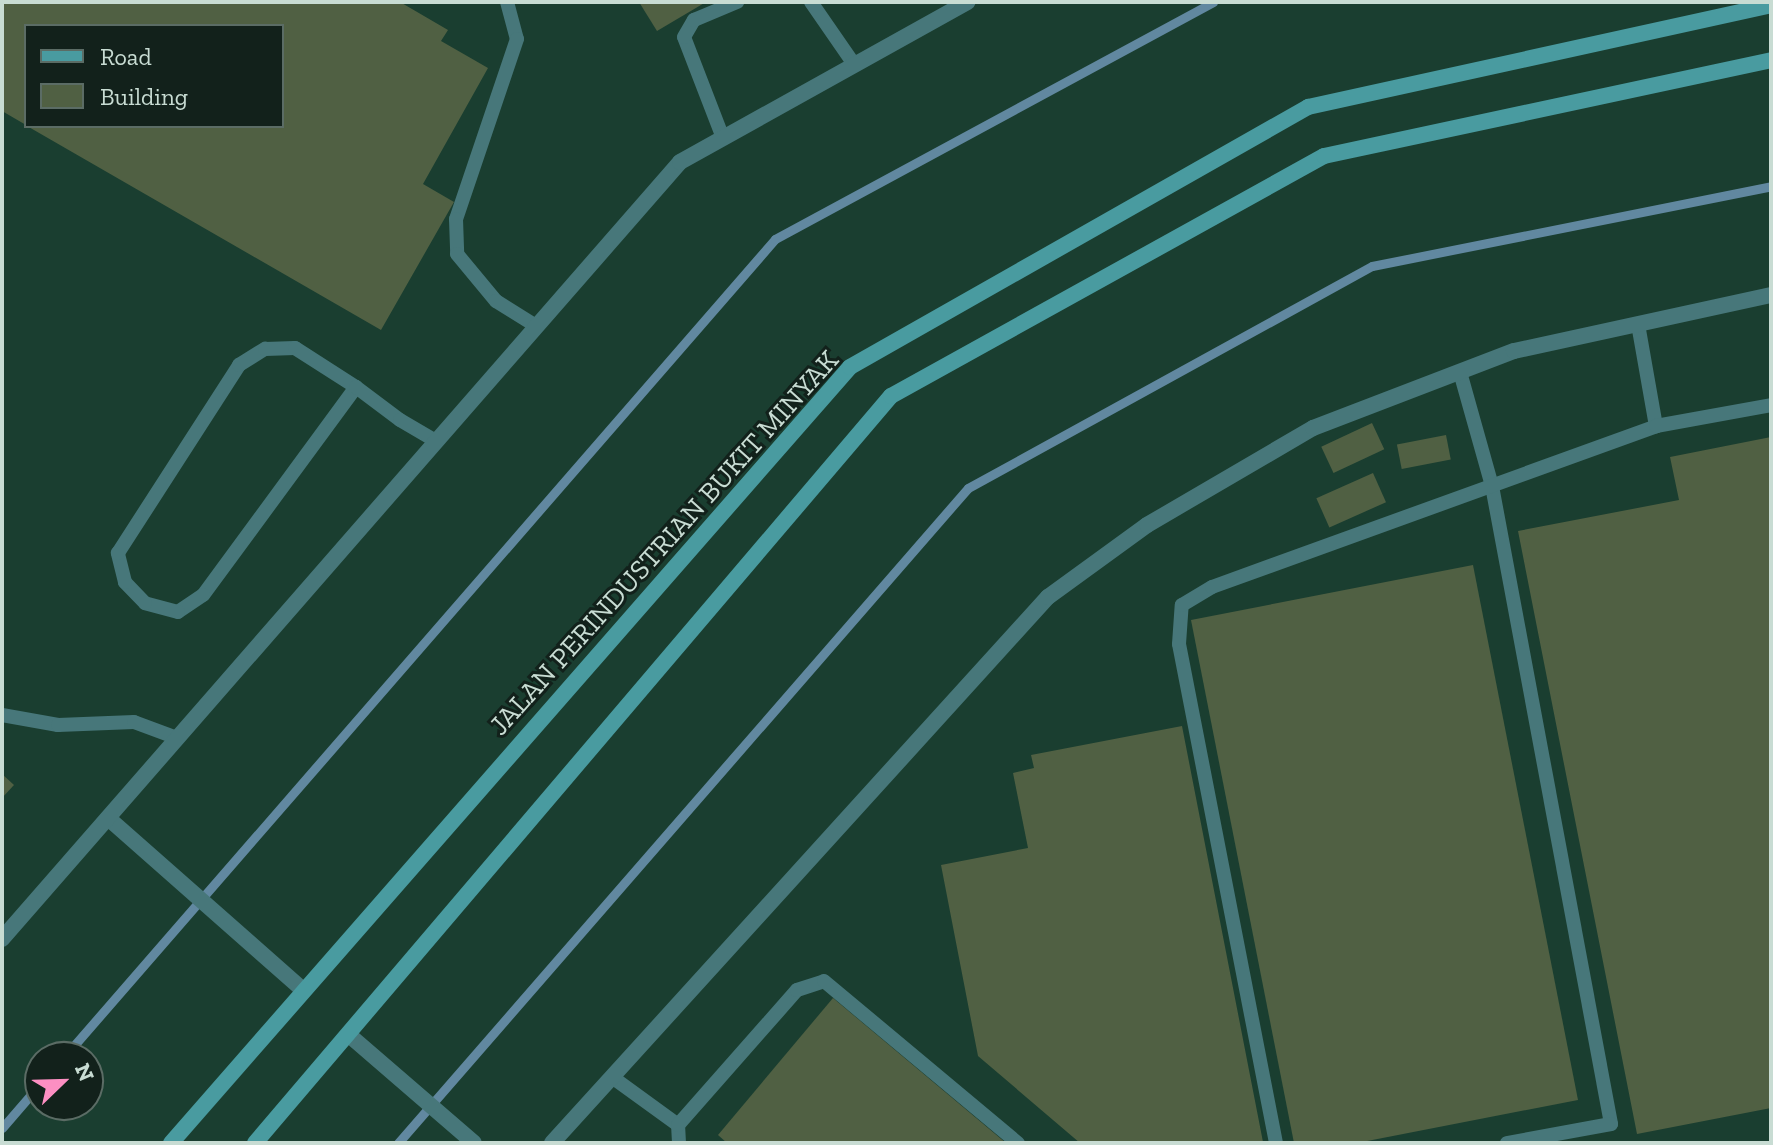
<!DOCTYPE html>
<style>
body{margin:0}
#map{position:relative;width:1773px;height:1145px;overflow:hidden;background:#1a3e30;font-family:"Zilla Slab",serif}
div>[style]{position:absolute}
.stream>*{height:9px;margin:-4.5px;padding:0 4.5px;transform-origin:4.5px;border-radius:4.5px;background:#6188a0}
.building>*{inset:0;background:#506043;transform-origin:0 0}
.service>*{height:14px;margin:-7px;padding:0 7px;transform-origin:7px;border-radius:7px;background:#47777a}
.minor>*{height:16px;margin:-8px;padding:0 8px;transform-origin:8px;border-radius:8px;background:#47777a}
.secondary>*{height:16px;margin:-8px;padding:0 8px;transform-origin:8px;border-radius:8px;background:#499ba0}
span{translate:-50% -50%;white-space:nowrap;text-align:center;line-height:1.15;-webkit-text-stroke:6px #12211b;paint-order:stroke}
.street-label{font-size:28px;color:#c8dcd3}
.frame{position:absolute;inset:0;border:4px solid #c8dcd3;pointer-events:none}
.legend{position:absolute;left:24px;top:24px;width:260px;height:104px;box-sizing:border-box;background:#12211b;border:2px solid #5b6c65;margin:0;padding:10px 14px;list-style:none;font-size:24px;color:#c8dcd3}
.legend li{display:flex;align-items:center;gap:16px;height:40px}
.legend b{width:40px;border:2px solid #5b6c65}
.north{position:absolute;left:24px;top:1041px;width:80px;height:80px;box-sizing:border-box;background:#12211b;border:2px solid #5b6c65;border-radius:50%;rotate:67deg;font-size:22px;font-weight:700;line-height:32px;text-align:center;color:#c8dcd3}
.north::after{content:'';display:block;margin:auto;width:28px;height:36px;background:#fc8fc2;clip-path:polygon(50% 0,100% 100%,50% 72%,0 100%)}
</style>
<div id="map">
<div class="stream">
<div style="left:64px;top:1057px;width:1084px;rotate:-49deg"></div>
<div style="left:775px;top:239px;width:498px;rotate:-28.4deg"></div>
<div style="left:2px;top:1128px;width:58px;rotate:-49.2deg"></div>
<div style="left:398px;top:1143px;width:868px;rotate:-48.97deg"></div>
<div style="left:968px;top:488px;width:461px;rotate:-28.8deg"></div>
<div style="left:1372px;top:266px;width:407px;rotate:-11.3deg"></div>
</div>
<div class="building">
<div style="clip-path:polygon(2px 2px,400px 2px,448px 30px,441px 41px,488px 68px,423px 184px,454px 202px,381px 330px,27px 126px,282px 126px,282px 26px,26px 26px,26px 125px,2px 111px)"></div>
<div style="clip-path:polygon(639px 2px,706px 2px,657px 31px)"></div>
<div style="left:1372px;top:423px;width:29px;height:56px;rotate:65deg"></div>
<div style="left:1446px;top:435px;width:25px;height:50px;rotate:79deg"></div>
<div style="clip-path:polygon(1771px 437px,1771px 1108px,1637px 1134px,1518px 531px,1679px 500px,1670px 457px)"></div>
<div style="left:1373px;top:473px;width:32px;height:62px;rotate:66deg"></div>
<div style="clip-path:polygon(1473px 565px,1578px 1100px,1357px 1143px,1294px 1143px,1191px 620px)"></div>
<div style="clip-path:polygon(1182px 726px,1263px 1142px,1080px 1143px,978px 1056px,941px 865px,1028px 848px,1013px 773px,1034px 768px,1031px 755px)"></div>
<div style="clip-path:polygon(2px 774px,14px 785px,2px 798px)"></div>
<div style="clip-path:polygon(833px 998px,1006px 1143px,727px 1143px,718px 1135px)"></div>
</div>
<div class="service">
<div style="left:507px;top:2px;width:38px;rotate:75deg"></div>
<div style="left:517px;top:39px;width:190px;rotate:108.7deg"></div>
<div style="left:456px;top:219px;width:35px;rotate:88deg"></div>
<div style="left:457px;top:254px;width:61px;rotate:50.3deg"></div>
<div style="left:496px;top:301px;width:47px;rotate:32deg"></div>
<div style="left:811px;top:2px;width:75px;rotate:55.3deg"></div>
<div style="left:723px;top:138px;width:108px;rotate:-111.1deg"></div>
<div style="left:684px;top:37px;width:20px;rotate:-60deg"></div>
<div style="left:694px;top:20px;width:47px;rotate:-22.7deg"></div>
<div style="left:1638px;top:324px;width:104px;rotate:80deg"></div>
<div style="left:1460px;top:372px;width:118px;rotate:74.3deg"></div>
<div style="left:1492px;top:486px;width:649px;rotate:79.43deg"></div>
<div style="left:1611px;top:1124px;width:106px;rotate:169.6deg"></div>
<div style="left:356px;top:387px;width:258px;rotate:126.3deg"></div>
<div style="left:203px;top:595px;width:30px;rotate:146deg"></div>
<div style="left:178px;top:612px;width:34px;rotate:-165deg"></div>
<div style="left:145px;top:603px;width:29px;rotate:-134deg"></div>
<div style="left:125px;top:582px;width:30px;rotate:-104deg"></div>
<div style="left:118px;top:553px;width:224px;rotate:-57.2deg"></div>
<div style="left:239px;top:365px;width:31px;rotate:-32deg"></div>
<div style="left:265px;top:349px;width:30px;rotate:-2deg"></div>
<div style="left:295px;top:348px;width:72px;rotate:32.6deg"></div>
<div style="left:356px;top:387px;width:55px;rotate:36.9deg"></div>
<div style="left:400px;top:420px;width:42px;rotate:30.3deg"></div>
<div style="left:2px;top:715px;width:57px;rotate:10.1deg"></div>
<div style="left:58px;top:725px;width:76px;rotate:-2.3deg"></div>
<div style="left:134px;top:722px;width:46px;rotate:20.4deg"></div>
<div style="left:612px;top:1077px;width:82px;rotate:36deg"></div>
<div style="left:679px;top:1143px;width:18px;rotate:-93deg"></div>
<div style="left:678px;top:1125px;width:180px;rotate:-48.6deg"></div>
<div style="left:797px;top:990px;width:28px;rotate:-18deg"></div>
<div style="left:824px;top:981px;width:253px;rotate:39.9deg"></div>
<div style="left:1276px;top:1143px;width:508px;rotate:-101deg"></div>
<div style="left:1179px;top:644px;width:39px;rotate:-86deg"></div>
<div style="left:1182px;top:605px;width:35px;rotate:-31deg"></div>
<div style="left:1212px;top:587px;width:472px;rotate:-19.9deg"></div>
<div style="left:1656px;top:426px;width:117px;rotate:-10.3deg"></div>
</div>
<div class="minor">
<div style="left:108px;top:818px;width:260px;rotate:41.4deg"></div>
<div style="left:2px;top:939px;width:1031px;rotate:-48.89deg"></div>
<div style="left:680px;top:162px;width:329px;rotate:-29.1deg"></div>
<div style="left:349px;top:1035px;width:165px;rotate:40.8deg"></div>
<div style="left:552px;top:1143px;width:738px;rotate:-47.75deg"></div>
<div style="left:1048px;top:597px;width:122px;rotate:-36deg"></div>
<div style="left:1147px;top:525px;width:192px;rotate:-30.3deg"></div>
<div style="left:1313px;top:428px;width:215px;rotate:-21deg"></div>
<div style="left:1514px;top:351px;width:263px;rotate:-12.3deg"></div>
</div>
<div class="secondary">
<div style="left:171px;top:1143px;width:1031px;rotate:-48.81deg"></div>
<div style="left:850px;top:367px;width:527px;rotate:-29.58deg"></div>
<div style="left:1308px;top:107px;width:474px;rotate:-12.4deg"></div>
<div style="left:255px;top:1143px;width:981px;rotate:-49.59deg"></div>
<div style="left:891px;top:396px;width:495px;rotate:-29deg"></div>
<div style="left:1324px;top:156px;width:457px;rotate:-12.1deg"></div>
</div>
<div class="street-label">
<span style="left:664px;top:543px;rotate:-48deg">JALAN PERINDUSTRIAN BUKIT MINYAK</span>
</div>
<div class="frame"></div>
<ul class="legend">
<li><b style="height:10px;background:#499ba0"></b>Road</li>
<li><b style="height:22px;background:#506043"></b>Building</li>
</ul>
<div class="north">N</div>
</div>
